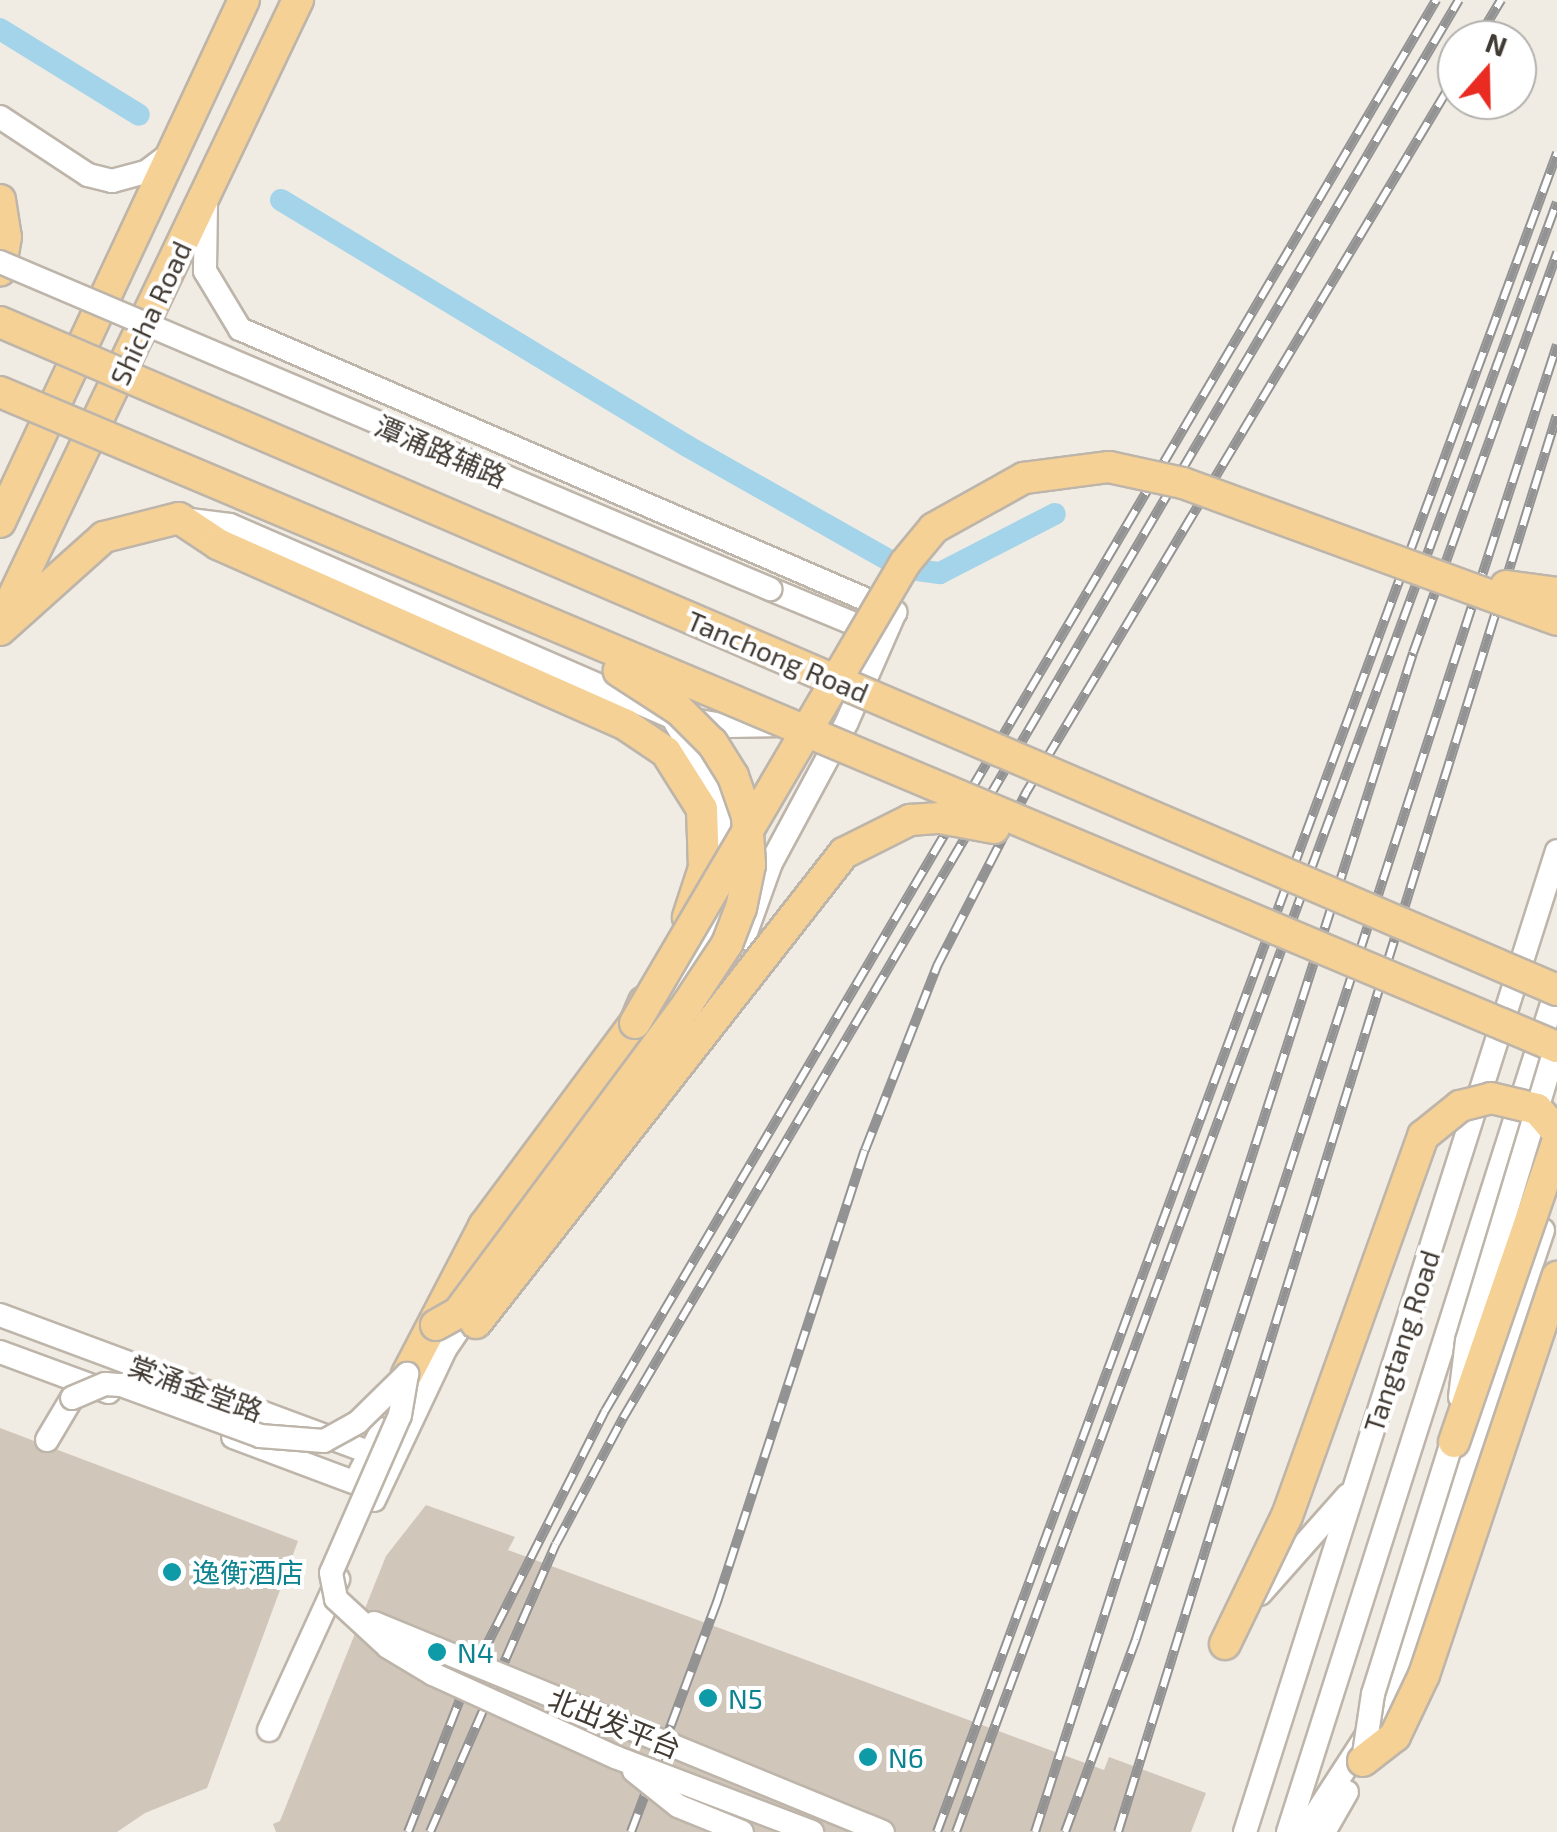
<!DOCTYPE html>
<meta charset="utf-8">
<style>
body{margin:0}
#map{position:relative;width:1557px;height:1832px;overflow:hidden;background:#f0ebe3;font-family:"Exo 2","Noto Sans SC",sans-serif}
div>[style]{position:absolute}
.canal>*{height:22px;margin:-11px;padding:0 11px;transform-origin:11px;border-radius:11px;background:#a3d4ea}
.building>*{inset:0;background:#d1c6ba}
.roads{filter:drop-shadow(2px 0 #beb5aa) drop-shadow(-2px 0 #beb5aa) drop-shadow(0 2px #beb5aa) drop-shadow(0 -2px #beb5aa)}
.minor>*{height:22px;margin:-11px;padding:0 11px;transform-origin:11px;border-radius:11px;background:#fff}
.major>*{height:30px;margin:-15px;padding:0 15px;transform-origin:15px;border-radius:15px;background:#f6d196}
.rail>*{height:10px;margin-top:-5px;transform-origin:0;background:repeating-linear-gradient(90deg,#fff 0 19px,#939393 0 38px);box-sizing:border-box;border-block:2px solid #939393}
.bridges{filter:drop-shadow(2px 0 #beb5aa) drop-shadow(-2px 0 #beb5aa) drop-shadow(0 2px #beb5aa) drop-shadow(0 -2px #beb5aa)}
.minor-bridge>*{height:22px;margin:-11px;padding:0 11px;transform-origin:11px;border-radius:11px;background:#fff}
.major-bridge>*{height:30px;margin:-15px;padding:0 15px;transform-origin:15px;border-radius:15px;background:#f6d196}
.dots>*{width:28px;height:28px;translate:-50% -50%;box-sizing:border-box;border:5px solid #fff;border-radius:50%}
span{translate:-50% -50%;white-space:nowrap;text-align:center;line-height:1.15;-webkit-text-stroke:8px #fff;paint-order:stroke}
.street-label{font-size:28px;color:#423b34}
.culture-label{font-size:28px;color:#0d838f}
.left{translate:0 -50%;text-align:left}
.north{position:absolute;left:1437px;top:20px;width:100px;height:100px;box-sizing:border-box;background:#fff;border:2px solid #b3b1ae;border-radius:50%;rotate:20deg;font-size:28px;font-weight:700;line-height:40px;text-align:center;color:#423b34}
.north::after{content:'';display:block;margin:auto;width:35px;height:45px;background:#ea2b21;clip-path:polygon(50% 0,100% 100%,50% 72%,0 100%)}
</style>
<div id="map">
<div class="canal">
<div style="left:0;top:29px;width:163px;rotate:31.7deg"></div>
<div style="left:281px;top:200px;width:475px;rotate:31.2deg"></div>
<div style="left:687px;top:446px;width:248px;rotate:29.5deg"></div>
<div style="left:903px;top:568px;width:37px;rotate:8deg"></div>
<div style="left:940px;top:573px;width:129px;rotate:-27.2deg"></div>
</div>
<div class="building">
<div style="clip-path:polygon(0 1428px,298px 1541px,207px 1788px,145px 1813px,117px 1832px,0 1832px)"></div>
<div style="clip-path:polygon(426px 1505px,515px 1537px,508px 1550px,1104px 1770px,1109px 1757px,1206px 1793px,1191px 1832px,276px 1832px,273px 1824px,280px 1821px,386px 1556px)"></div>
</div>
<div class="roads">
<div class="minor">
<div style="left:0;top:117px;width:105px;rotate:33.4deg"></div>
<div style="left:88px;top:175px;width:25px;rotate:14deg"></div>
<div style="left:112px;top:181px;width:35px;rotate:-15deg"></div>
<div style="left:146px;top:172px;width:31px;rotate:-37deg"></div>
<div style="left:206px;top:205px;width:66px;rotate:90.9deg"></div>
<div style="left:205px;top:271px;width:68px;rotate:58.9deg"></div>
<div style="left:240px;top:329px;width:714px;rotate:23.37deg"></div>
<div style="left:895px;top:612px;width:120px;rotate:113.6deg"></div>
<div style="left:847px;top:722px;width:160px;rotate:118.3deg"></div>
<div style="left:771px;top:863px;width:80px;rotate:109.8deg"></div>
<div style="left:182px;top:519px;width:48px;rotate:7.1deg"></div>
<div style="left:230px;top:525px;width:480px;rotate:23.5deg"></div>
<div style="left:670px;top:716px;width:59px;rotate:9.8deg"></div>
<div style="left:728px;top:726px;width:56px;rotate:-1deg"></div>
<div style="left:770px;top:589px;width:120px;rotate:22.5deg"></div>
<div style="left:525px;top:1199px;width:332px;rotate:-54.4deg"></div>
<div style="left:718px;top:929px;width:53px;rotate:-74.6deg"></div>
<div style="left:732px;top:878px;width:57px;rotate:-101.1deg"></div>
<div style="left:721px;top:822px;width:45px;rotate:-105.6deg"></div>
<div style="left:709px;top:779px;width:66px;rotate:-120.8deg"></div>
<div style="left:0;top:1315px;width:411px;rotate:20.4deg"></div>
<div style="left:0;top:1352px;width:116px;rotate:20.2deg"></div>
<div style="left:233px;top:1437px;width:143px;rotate:20.5deg"></div>
<div style="left:47px;top:1440px;width:49px;rotate:-59.2deg"></div>
<div style="left:355px;top:1482px;width:59px;rotate:-62.6deg"></div>
<div style="left:374px;top:1500px;width:168px;rotate:-64.7deg"></div>
<div style="left:446px;top:1348px;width:50px;rotate:-55.7deg"></div>
<div style="left:1260px;top:1594px;width:132px;rotate:-48.4deg"></div>
<div style="left:269px;top:1730px;width:166px;rotate:-65.4deg"></div>
<div style="left:1245px;top:1832px;width:1029px;rotate:-72.36deg"></div>
<div style="left:1288px;top:1832px;width:886px;rotate:-72.32deg"></div>
<div style="left:1304px;top:1832px;width:143px;rotate:-57deg"></div>
<div style="left:1382px;top:1712px;width:508px;rotate:-71.53deg"></div>
<div style="left:1324px;top:1832px;width:46px;rotate:-60.1deg"></div>
</div>
<div class="major">
<div style="left:0;top:200px;width:37px;rotate:81deg"></div>
<div style="left:6px;top:237px;width:34px;rotate:100deg"></div>
<div style="left:0;top:522px;width:576px;rotate:-64.95deg"></div>
<div style="left:4px;top:616px;width:683px;rotate:-64.49deg"></div>
<div style="left:0;top:630px;width:140px;rotate:-41.8deg"></div>
<div style="left:104px;top:537px;width:77px;rotate:-14.2deg"></div>
<div style="left:179px;top:518px;width:47px;rotate:33.7deg"></div>
<div style="left:218px;top:544px;width:446px;rotate:23.9deg"></div>
<div style="left:626px;top:725px;width:48px;rotate:34deg"></div>
<div style="left:666px;top:752px;width:67px;rotate:57.7deg"></div>
<div style="left:702px;top:809px;width:59px;rotate:88.1deg"></div>
<div style="left:704px;top:868px;width:52px;rotate:108.1deg"></div>
<div style="left:407px;top:1374px;width:167px;rotate:-62.5deg"></div>
<div style="left:484px;top:1226px;width:253px;rotate:-53.4deg"></div>
<div style="left:635px;top:1023px;width:23px;rotate:-67deg"></div>
</div>
</div>
<div class="rail">
<div style="left:1477px;top:40px;width:47px;rotate:-59deg"></div>
<div style="left:408px;top:1832px;width:148px;rotate:-68.6deg"></div>
<div style="left:462px;top:1694px;width:317px;rotate:-63.2deg"></div>
<div style="left:605px;top:1411px;width:1638px;rotate:-59.5deg"></div>
<div style="left:430px;top:1832px;width:314px;rotate:-66.4deg"></div>
<div style="left:556px;top:1544px;width:143px;rotate:-62deg"></div>
<div style="left:623px;top:1418px;width:1646px;rotate:-59.48deg"></div>
<div style="left:631px;top:1832px;width:246px;rotate:-69.5deg"></div>
<div style="left:717px;top:1602px;width:476px;rotate:-71.9deg"></div>
<div style="left:865px;top:1150px;width:198px;rotate:-68.6deg"></div>
<div style="left:937px;top:966px;width:197px;rotate:-62.8deg"></div>
<div style="left:1027px;top:791px;width:836px;rotate:-59.05deg"></div>
<div style="left:937px;top:1832px;width:1790px;rotate:-69.73deg"></div>
<div style="left:956px;top:1832px;width:1737px;rotate:-69.76deg"></div>
<div style="left:1035px;top:1832px;width:1238px;rotate:-72.22deg"></div>
<div style="left:1413px;top:653px;width:426px;rotate:-70.2deg"></div>
<div style="left:1065px;top:1832px;width:206px;rotate:-69.8deg"></div>
<div style="left:1136px;top:1639px;width:1361px;rotate:-71.98deg"></div>
<div style="left:1118px;top:1832px;width:1483px;rotate:-72.79deg"></div>
</div>
<div class="bridges">
<div class="minor-bridge">
<div style="left:0;top:262px;width:837px;rotate:23.01deg"></div>
<div style="left:407px;top:1374px;width:42px;rotate:99.7deg"></div>
<div style="left:400px;top:1415px;width:172px;rotate:113.6deg"></div>
<div style="left:331px;top:1573px;width:26px;rotate:79deg"></div>
<div style="left:336px;top:1599px;width:71px;rotate:42.7deg"></div>
<div style="left:388px;top:1647px;width:52px;rotate:31deg"></div>
<div style="left:433px;top:1674px;width:200px;rotate:24.5deg"></div>
<div style="left:615px;top:1757px;width:211px;rotate:20.8deg"></div>
<div style="left:1460px;top:1397px;width:56px;rotate:-82.9deg"></div>
<div style="left:1467px;top:1341px;width:312px;rotate:-73.2deg"></div>
<div style="left:72px;top:1398px;width:36px;rotate:-23deg"></div>
<div style="left:105px;top:1384px;width:16px;rotate:4deg"></div>
<div style="left:121px;top:1385px;width:148px;rotate:20.1deg"></div>
<div style="left:260px;top:1436px;width:64px;rotate:4.5deg"></div>
<div style="left:324px;top:1441px;width:39px;rotate:-29deg"></div>
<div style="left:358px;top:1422px;width:69px;rotate:-44.4deg"></div>
<div style="left:374px;top:1623px;width:550px;rotate:22.32deg"></div>
<div style="left:1363px;top:1761px;width:68px;rotate:-81.5deg"></div>
<div style="left:1373px;top:1694px;width:278px;rotate:-72.6deg"></div>
<div style="left:634px;top:1771px;width:56px;rotate:38.5deg"></div>
<div style="left:678px;top:1806px;width:69px;rotate:22.1deg"></div>
</div>
<div class="major-bridge">
<div style="left:0;top:322px;width:1694px;rotate:23.22deg"></div>
<div style="left:0;top:392px;width:1689px;rotate:22.82deg"></div>
<div style="left:1506px;top:586px;width:51px;rotate:7.8deg"></div>
<div style="left:635px;top:1023px;width:533px;rotate:-59.59deg"></div>
<div style="left:905px;top:563px;width:45px;rotate:-50.4deg"></div>
<div style="left:934px;top:528px;width:103px;rotate:-29.1deg"></div>
<div style="left:1024px;top:478px;width:86px;rotate:-7.4deg"></div>
<div style="left:1109px;top:467px;width:76px;rotate:12.2deg"></div>
<div style="left:1183px;top:483px;width:398px;rotate:20.1deg"></div>
<div style="left:476px;top:1323px;width:597px;rotate:-51.94deg"></div>
<div style="left:844px;top:853px;width:74px;rotate:-26.6deg"></div>
<div style="left:910px;top:820px;width:30px;rotate:-4deg"></div>
<div style="left:940px;top:818px;width:55px;rotate:10.5deg"></div>
<div style="left:436px;top:1325px;width:25px;rotate:-29deg"></div>
<div style="left:458px;top:1313px;width:386px;rotate:-53.4deg"></div>
<div style="left:688px;top:1003px;width:71px;rotate:-56.5deg"></div>
<div style="left:727px;top:944px;width:39px;rotate:-69deg"></div>
<div style="left:741px;top:908px;width:44px;rotate:-78.2deg"></div>
<div style="left:750px;top:865px;width:49px;rotate:-93.5deg"></div>
<div style="left:747px;top:816px;width:42px;rotate:-109.3deg"></div>
<div style="left:733px;top:776px;width:39px;rotate:-122deg"></div>
<div style="left:712px;top:743px;width:47px;rotate:-135deg"></div>
<div style="left:679px;top:710px;width:72px;rotate:-147deg"></div>
<div style="left:1454px;top:1442px;width:316px;rotate:-71deg"></div>
<div style="left:1225px;top:1644px;width:142px;rotate:-64.2deg"></div>
<div style="left:1287px;top:1516px;width:404px;rotate:-70.3deg"></div>
<div style="left:1423px;top:1136px;width:48px;rotate:-39deg"></div>
<div style="left:1460px;top:1106px;width:32px;rotate:-14deg"></div>
<div style="left:1491px;top:1098px;width:47px;rotate:13.4deg"></div>
<div style="left:1537px;top:1109px;width:30px;rotate:49deg"></div>
<div style="left:1363px;top:1761px;width:41px;rotate:-38deg"></div>
<div style="left:1395px;top:1736px;width:68px;rotate:-64.6deg"></div>
<div style="left:1424px;top:1675px;width:420px;rotate:-71.5deg"></div>
</div>
</div>
<div class="dots">
<div style="left:172px;top:1572px;background:#0f9aa8"></div>
<div style="left:437px;top:1652px;background:#0f9aa8"></div>
<div style="left:708px;top:1698px;background:#0f9aa8"></div>
<div style="left:868px;top:1757px;background:#0f9aa8"></div>
</div>
<div class="street-label">
<span style="left:150px;top:313px;rotate:-65deg">Shicha Road</span>
<span style="left:441px;top:451px;rotate:23deg">潭涌路辅路</span>
<span style="left:778px;top:656px;rotate:23deg">Tanchong Road</span>
<span style="left:1401px;top:1341px;rotate:-72deg">Tangtang Road</span>
<span style="left:196px;top:1388px;rotate:20deg">棠涌金堂路</span>
<span style="left:615px;top:1723px;rotate:22deg">北出发平台</span>
</div>
<div class="culture-label">
<span class="left" style="left:192px;top:1572px">逸衡酒店</span>
<span class="left" style="left:457px;top:1652px">N4</span>
<span class="left" style="left:728px;top:1698px">N5</span>
<span class="left" style="left:888px;top:1757px">N6</span>
</div>
<div class="north">N</div>
</div>
